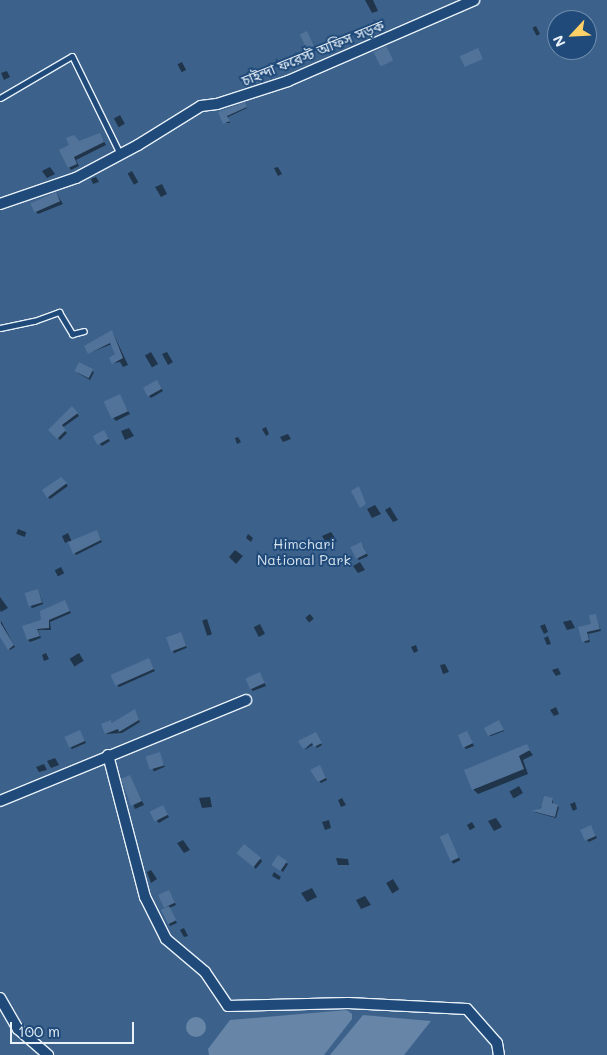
<!DOCTYPE html>
<meta charset="utf-8">
<style>
body{margin:0}
#map{position:relative;width:607px;height:1055px;overflow:hidden;background:#1f4a7a;font-family:Mali,"Noto Sans Bengali",sans-serif}
div>[style]{position:absolute}
.green>*{inset:0;background:#3c628c}
.water>*{inset:0;background:#6685a7}
.round{border-radius:50%}
.shadow>*{inset:0;background:#0007;transform-origin:0 0}
.building>*{inset:0;background:#517399;transform-origin:0 0}
.roads{filter:drop-shadow(1px 0 #e8f1f8) drop-shadow(-1px 0 #e8f1f8) drop-shadow(0 1px #e8f1f8) drop-shadow(0 -1px #e8f1f8)}
.lane>*{height:5px;margin:-2.5px;padding:0 2.5px;transform-origin:2.5px;border-radius:2.5px;background:#1f4a7a}
.street>*{height:10px;margin:-5px;padding:0 5px;transform-origin:5px;border-radius:5px;background:#1f4a7a}
span{translate:-50% -50%;white-space:nowrap;text-align:center;line-height:1.15;-webkit-text-stroke:4px #1f4a7a;paint-order:stroke}
.street-label{font-size:14px;color:#e8f1f8}
.park-label{font-size:14px;color:#d7e3ed}
.north{position:absolute;left:547px;top:10px;width:50px;height:50px;box-sizing:border-box;background:#1f4a7a;border:1px solid #6f8dac;border-radius:50%;rotate:245deg;font-size:14px;font-weight:700;line-height:20px;text-align:center;color:#e8f1f8}
.north::after{content:'';display:block;margin:auto;width:18px;height:22px;background:#ffd166;clip-path:polygon(50% 0,100% 100%,50% 72%,0 100%)}
.scale{position:absolute;left:10px;top:1022px;width:124px;height:22px;box-sizing:border-box;border:2px solid #e8f1f8;border-top:0;padding-left:6px;font-size:15px;line-height:18px;white-space:nowrap;color:#e8f1f8;-webkit-text-stroke:4px #1f4a7a;paint-order:stroke}
</style>
<div id="map">
<div class="green">
<div style="clip-path:polygon(evenodd,0 0,607px 0,607px 1055px,0 1055px,0 0,557px 20px,587px 20px,587px 50px,557px 50px,557px 20px)"></div>
</div>
<div class="water">
<div style="clip-path:polygon(347px 1010px,352px 1014px,352px 1019px,324px 1055px,209px 1055px,208px 1049px,230px 1020px)"></div>
<div style="clip-path:polygon(363px 1015px,431px 1021px,404px 1055px,330px 1055px)"></div>
<div class="round" style="left:186px;top:1017px;width:20px;height:20px"></div>
</div>
<div class="shadow">
<div style="clip-path:polygon(365px 0,373px 0,378px 11px,372px 13px)"></div>
<div style="left:536px;top:26px;width:9px;height:4px;rotate:63deg"></div>
<div style="clip-path:polygon(307px 33px,316px 50px,311px 53px,309px 51px)"></div>
<div style="left:182px;top:62px;width:9px;height:5px;rotate:63deg"></div>
<div style="clip-path:polygon(7px 71px,10px 77px,4px 80px,1px 73px)"></div>
<div style="clip-path:polygon(246px 105px,247px 108px,228px 117px,230px 123px,224px 123px,219px 113px)"></div>
<div style="left:120px;top:115px;width:10px;height:7px;rotate:61deg"></div>
<div style="clip-path:polygon(100px 135px,106px 145px,76px 160px,79px 166px,71px 170px,69px 167px,78px 142px)"></div>
<div style="clip-path:polygon(50px 167px,55px 174px,47px 178px,42px 171px)"></div>
<div style="clip-path:polygon(278px 167px,282px 174px,278px 176px,274px 168px)"></div>
<div style="left:132px;top:171px;width:13px;height:5px;rotate:61deg"></div>
<div style="clip-path:polygon(96px 177px,99px 182px,93px 184px,91px 179px)"></div>
<div style="clip-path:polygon(162px 184px,167px 194px,161px 197px,155px 187px)"></div>
<div style="clip-path:polygon(56px 193px,63px 204px,38px 214px,34px 210px)"></div>
<div style="clip-path:polygon(113px 333px,128px 365px,123px 367px,120px 362px,113px 363px,116px 355px,112px 344px,89px 353px)"></div>
<div style="left:151px;top:352px;width:14px;height:7px;rotate:60deg"></div>
<div style="clip-path:polygon(167px 352px,173px 362px,168px 365px,162px 354px)"></div>
<div style="clip-path:polygon(80px 363px,94px 372px,90px 380px,78px 373px)"></div>
<div style="clip-path:polygon(157px 381px,163px 391px,151px 398px,149px 396px)"></div>
<div style="clip-path:polygon(119px 396px,130px 414px,116px 421px,113px 418px)"></div>
<div style="clip-path:polygon(74px 409px,79px 416px,62px 428px,67px 433px,60px 440px,50px 430px)"></div>
<div style="clip-path:polygon(266px 427px,269px 434px,266px 436px,262px 429px)"></div>
<div style="clip-path:polygon(129px 428px,134px 436px,125px 440px,121px 431px)"></div>
<div style="clip-path:polygon(105px 433px,110px 441px,102px 446px,100px 444px)"></div>
<div style="clip-path:polygon(288px 434px,291px 439px,283px 442px,280px 437px)"></div>
<div style="clip-path:polygon(238px 437px,241px 442px,237px 444px,235px 438px)"></div>
<div style="clip-path:polygon(61px 478px,68px 486px,50px 499px,48px 497px)"></div>
<div style="clip-path:polygon(375px 505px,381px 514px,372px 518px,367px 509px)"></div>
<div style="clip-path:polygon(390px 507px,398px 520px,393px 522px,385px 510px)"></div>
<div style="left:18px;top:529px;width:9px;height:5px;rotate:21deg"></div>
<div style="clip-path:polygon(97px 531px,102px 542px,76px 555px,69px 541px,65px 543px,62px 536px,68px 533px,72px 542px)"></div>
<div style="clip-path:polygon(331px 532px,337px 541px,328px 546px,322px 536px)"></div>
<div style="clip-path:polygon(248px 534px,253px 538px,251px 542px,246px 538px)"></div>
<div style="clip-path:polygon(363px 545px,368px 556px,359px 560px,357px 558px)"></div>
<div style="clip-path:polygon(235px 550px,243px 556px,236px 564px,229px 557px)"></div>
<div style="clip-path:polygon(360px 562px,365px 570px,358px 573px,353px 566px)"></div>
<div style="left:61px;top:567px;width:7px;height:7px;rotate:63deg"></div>
<div style="left:38px;top:590px;width:15px;height:12px;rotate:70deg"></div>
<div style="clip-path:polygon(0 597px,8px 608px,1px 612px,0 610px)"></div>
<div style="clip-path:polygon(65px 601px,71px 613px,50px 622px,51px 630px,38px 630px,41px 638px,30px 642px,28px 640px,42px 621px)"></div>
<div style="left:310px;top:614px;width:6px;height:6px;rotate:51deg"></div>
<div style="clip-path:polygon(596px 615px,601px 631px,588px 634px,590px 642px,585px 643px,579px 628px,593px 625px)"></div>
<div style="left:207px;top:619px;width:16px;height:5px;rotate:72deg"></div>
<div style="clip-path:polygon(571px 620px,575px 628px,567px 630px,563px 622px)"></div>
<div style="clip-path:polygon(1px 621px,15px 647px,10px 650px,0 635px)"></div>
<div style="left:260px;top:624px;width:11px;height:7px;rotate:63deg"></div>
<div style="clip-path:polygon(545px 624px,548px 632px,544px 634px,540px 626px)"></div>
<div style="left:181px;top:634px;width:15px;height:14px;rotate:67deg"></div>
<div style="clip-path:polygon(548px 636px,551px 644px,547px 645px,544px 638px)"></div>
<div style="clip-path:polygon(416px 645px,418px 651px,414px 653px,411px 647px)"></div>
<div style="clip-path:polygon(46px 653px,49px 659px,44px 661px,42px 655px)"></div>
<div style="left:79px;top:653px;width:9px;height:11px;rotate:58deg"></div>
<div style="clip-path:polygon(149px 660px,155px 671px,119px 687px,117px 685px)"></div>
<div style="clip-path:polygon(445px 664px,449px 672px,443px 674px,440px 665px)"></div>
<div style="clip-path:polygon(558px 668px,561px 674px,556px 676px,552px 670px)"></div>
<div style="clip-path:polygon(261px 675px,266px 686px,253px 691px,251px 689px)"></div>
<div style="clip-path:polygon(556px 707px,559px 714px,554px 716px,550px 710px)"></div>
<div style="clip-path:polygon(135px 711px,140px 722px,122px 733px,106px 734px,111px 721px,113px 724px)"></div>
<div style="clip-path:polygon(499px 721px,504px 731px,491px 736px,489px 735px)"></div>
<div style="clip-path:polygon(80px 732px,86px 743px,72px 749px,70px 747px)"></div>
<div style="clip-path:polygon(467px 732px,474px 746px,466px 749px,464px 747px)"></div>
<div style="clip-path:polygon(317px 735px,322px 745px,317px 748px,314px 744px,305px 750px)"></div>
<div style="clip-path:polygon(526px 746px,533px 755px,523px 760px,528px 774px,478px 794px,473px 789px)"></div>
<div style="left:159px;top:753px;width:15px;height:12px;rotate:67deg"></div>
<div style="clip-path:polygon(55px 758px,59px 765px,51px 768px,47px 761px)"></div>
<div style="clip-path:polygon(44px 764px,47px 770px,39px 772px,36px 767px)"></div>
<div style="clip-path:polygon(320px 767px,327px 780px,321px 783px,319px 781px)"></div>
<div style="clip-path:polygon(130px 776px,144px 805px,135px 809px,123px 779px)"></div>
<div style="left:519px;top:786px;width:8px;height:11px;rotate:60deg"></div>
<div style="clip-path:polygon(210px 797px,212px 807px,202px 808px,199px 798px)"></div>
<div style="clip-path:polygon(342px 798px,346px 805px,341px 807px,338px 800px)"></div>
<div style="clip-path:polygon(553px 799px,553px 804px,559px 807px,556px 818px,534px 812px)"></div>
<div style="clip-path:polygon(575px 802px,577px 809px,573px 811px,570px 804px)"></div>
<div style="clip-path:polygon(164px 809px,169px 817px,159px 823px,157px 821px)"></div>
<div style="clip-path:polygon(496px 818px,502px 827px,494px 831px,488px 821px)"></div>
<div style="clip-path:polygon(329px 820px,331px 828px,325px 830px,322px 822px)"></div>
<div style="left:472px;top:822px;width:6px;height:6px;rotate:59deg"></div>
<div style="clip-path:polygon(592px 828px,597px 838px,589px 842px,587px 840px)"></div>
<div style="left:448px;top:835px;width:28px;height:8px;rotate:64deg"></div>
<div style="clip-path:polygon(183px 840px,190px 850px,184px 853px,177px 843px)"></div>
<div style="left:245px;top:846px;width:23px;height:10px;rotate:41deg"></div>
<div style="clip-path:polygon(278px 857px,288px 864px,283px 872px,275px 866px)"></div>
<div style="clip-path:polygon(336px 858px,348px 859px,349px 865px,338px 865px)"></div>
<div style="clip-path:polygon(151px 870px,157px 879px,151px 883px,147px 872px)"></div>
<div style="clip-path:polygon(274px 872px,281px 877px,279px 880px,272px 876px)"></div>
<div style="left:393px;top:879px;width:12px;height:8px;rotate:59deg"></div>
<div style="clip-path:polygon(312px 888px,317px 897px,307px 902px,301px 893px)"></div>
<div style="clip-path:polygon(169px 892px,176px 905px,169px 908px,177px 923px,170px 926px,162px 911px,167px 909px)"></div>
<div style="clip-path:polygon(365px 896px,371px 905px,361px 909px,356px 900px)"></div>
<div style="clip-path:polygon(184px 928px,188px 936px,184px 937px,180px 930px)"></div>
</div>
<div class="building">
<div style="left:307px;top:31px;width:19px;height:8px;rotate:65deg"></div>
<div style="left:386px;top:46px;width:16px;height:14px;rotate:63deg"></div>
<div style="left:478px;top:48px;width:12px;height:20px;rotate:66deg"></div>
<div style="clip-path:polygon(245px 102px,247px 107px,227px 116px,230px 121px,223px 124px,218px 112px)"></div>
<div style="clip-path:polygon(100px 133px,104px 142px,74px 157px,77px 164px,68px 168px,59px 150px,69px 145px,66px 138px,74px 135px,79px 141px)"></div>
<div style="left:56px;top:192px;width:10px;height:28px;rotate:66deg"></div>
<div style="clip-path:polygon(112px 330px,123px 358px,112px 364px,109px 358px,115px 354px,110px 343px,88px 354px,84px 346px)"></div>
<div style="left:79px;top:362px;width:16px;height:10px;rotate:27deg"></div>
<div style="left:157px;top:380px;width:10px;height:16px;rotate:61deg"></div>
<div style="left:120px;top:394px;width:19px;height:18px;rotate:65deg"></div>
<div style="clip-path:polygon(72px 406px,78px 413px,62px 425px,66px 430px,57px 439px,48px 430px)"></div>
<div style="left:104px;top:430px;width:10px;height:13px;rotate:61deg"></div>
<div style="clip-path:polygon(61px 477px,67px 483px,47px 498px,42px 490px)"></div>
<div style="clip-path:polygon(359px 486px,366px 504px,360px 508px,351px 491px)"></div>
<div style="clip-path:polygon(97px 530px,101px 540px,73px 554px,68px 542px)"></div>
<div style="left:361px;top:542px;width:13px;height:12px;rotate:63deg"></div>
<div style="left:38px;top:589px;width:14px;height:14px;rotate:73deg"></div>
<div style="clip-path:polygon(65px 600px,70px 611px,49px 620px,49px 628px,37px 629px,40px 636px,27px 640px,22px 626px,41px 620px,40px 611px)"></div>
<div style="clip-path:polygon(596px 614px,600px 629px,587px 632px,589px 640px,582px 642px,578px 627px,591px 624px,589px 615px)"></div>
<div style="clip-path:polygon(0 622px,14px 645px,8px 650px,0 637px)"></div>
<div style="left:181px;top:632px;width:15px;height:16px;rotate:70deg"></div>
<div style="left:149px;top:658px;width:12px;height:42px;rotate:66deg"></div>
<div style="left:260px;top:672px;width:12px;height:16px;rotate:66deg"></div>
<div style="clip-path:polygon(135px 709px,139px 720px,119px 732px,118px 729px,105px 734px,101px 724px,111px 720px,112px 723px)"></div>
<div style="clip-path:polygon(499px 720px,504px 730px,488px 736px,484px 728px)"></div>
<div style="left:80px;top:730px;width:12px;height:17px;rotate:66deg"></div>
<div style="clip-path:polygon(467px 731px,473px 743px,463px 748px,458px 735px)"></div>
<div style="clip-path:polygon(316px 732px,322px 743px,314px 747px,312px 743px,303px 749px,298px 741px)"></div>
<div style="clip-path:polygon(527px 744px,530px 750px,519px 756px,524px 769px,472px 790px,464px 770px)"></div>
<div style="left:160px;top:752px;width:14px;height:15px;rotate:73deg"></div>
<div style="clip-path:polygon(320px 765px,326px 778px,318px 782px,310px 770px)"></div>
<div style="clip-path:polygon(130px 775px,142px 801px,131px 806px,121px 779px)"></div>
<div style="clip-path:polygon(544px 796px,553px 798px,552px 803px,558px 805px,555px 817px,532px 811px,541px 808px)"></div>
<div style="left:163px;top:805px;width:11px;height:15px;rotate:63deg"></div>
<div style="left:591px;top:825px;width:12px;height:12px;rotate:66deg"></div>
<div style="left:448px;top:833px;width:27px;height:9px;rotate:66deg"></div>
<div style="left:244px;top:844px;width:22px;height:12px;rotate:39deg"></div>
<div style="left:278px;top:855px;width:11px;height:12px;rotate:34deg"></div>
<div style="left:169px;top:890px;width:14px;height:12px;rotate:65deg"></div>
<div style="left:169px;top:906px;width:16px;height:9px;rotate:63deg"></div>
</div>
<div class="roads">
<div class="lane">
<div style="left:0;top:98px;width:83px;rotate:-30.3deg"></div>
<div style="left:72px;top:56px;width:109px;rotate:63.9deg"></div>
<div style="left:0;top:328px;width:35px;rotate:-12deg"></div>
<div style="left:34px;top:321px;width:27px;rotate:-20deg"></div>
<div style="left:59px;top:312px;width:26px;rotate:59deg"></div>
<div style="left:72px;top:334px;width:12px;rotate:-14deg"></div>
</div>
<div class="street">
<div style="left:0;top:204px;width:80px;rotate:-18.9deg"></div>
<div style="left:76px;top:178px;width:70px;rotate:-28deg"></div>
<div style="left:138px;top:145px;width:74px;rotate:-31.8deg"></div>
<div style="left:201px;top:106px;width:16px;rotate:-7deg"></div>
<div style="left:217px;top:104px;width:75px;rotate:-17.9deg"></div>
<div style="left:288px;top:81px;width:203px;rotate:-23.5deg"></div>
<div style="left:108px;top:755px;width:147px;rotate:75.4deg"></div>
<div style="left:145px;top:897px;width:47px;rotate:63.4deg"></div>
<div style="left:166px;top:939px;width:51px;rotate:40.2deg"></div>
<div style="left:205px;top:972px;width:41px;rotate:55.9deg"></div>
<div style="left:228px;top:1006px;width:120px;rotate:-1.4deg"></div>
<div style="left:348px;top:1003px;width:119px;rotate:2.9deg"></div>
<div style="left:467px;top:1009px;width:45px;rotate:48.6deg"></div>
<div style="left:497px;top:1043px;width:12px;rotate:81deg"></div>
<div style="left:0;top:801px;width:266px;rotate:-22.3deg"></div>
<div style="left:0;top:998px;width:36px;rotate:60deg"></div>
<div style="left:18px;top:1029px;width:40px;rotate:41deg"></div>
</div>
</div>
<div class="street-label">
<span style="left:313px;top:53px;rotate:-22deg">চাইন্দা ফরেস্ট অফিস সড়ক</span>
</div>
<div class="park-label">
<span style="left:304px;top:552px">Himchari<br>National Park</span>
</div>
<div class="north">N</div>
<div class="scale">100 m</div>
</div>
